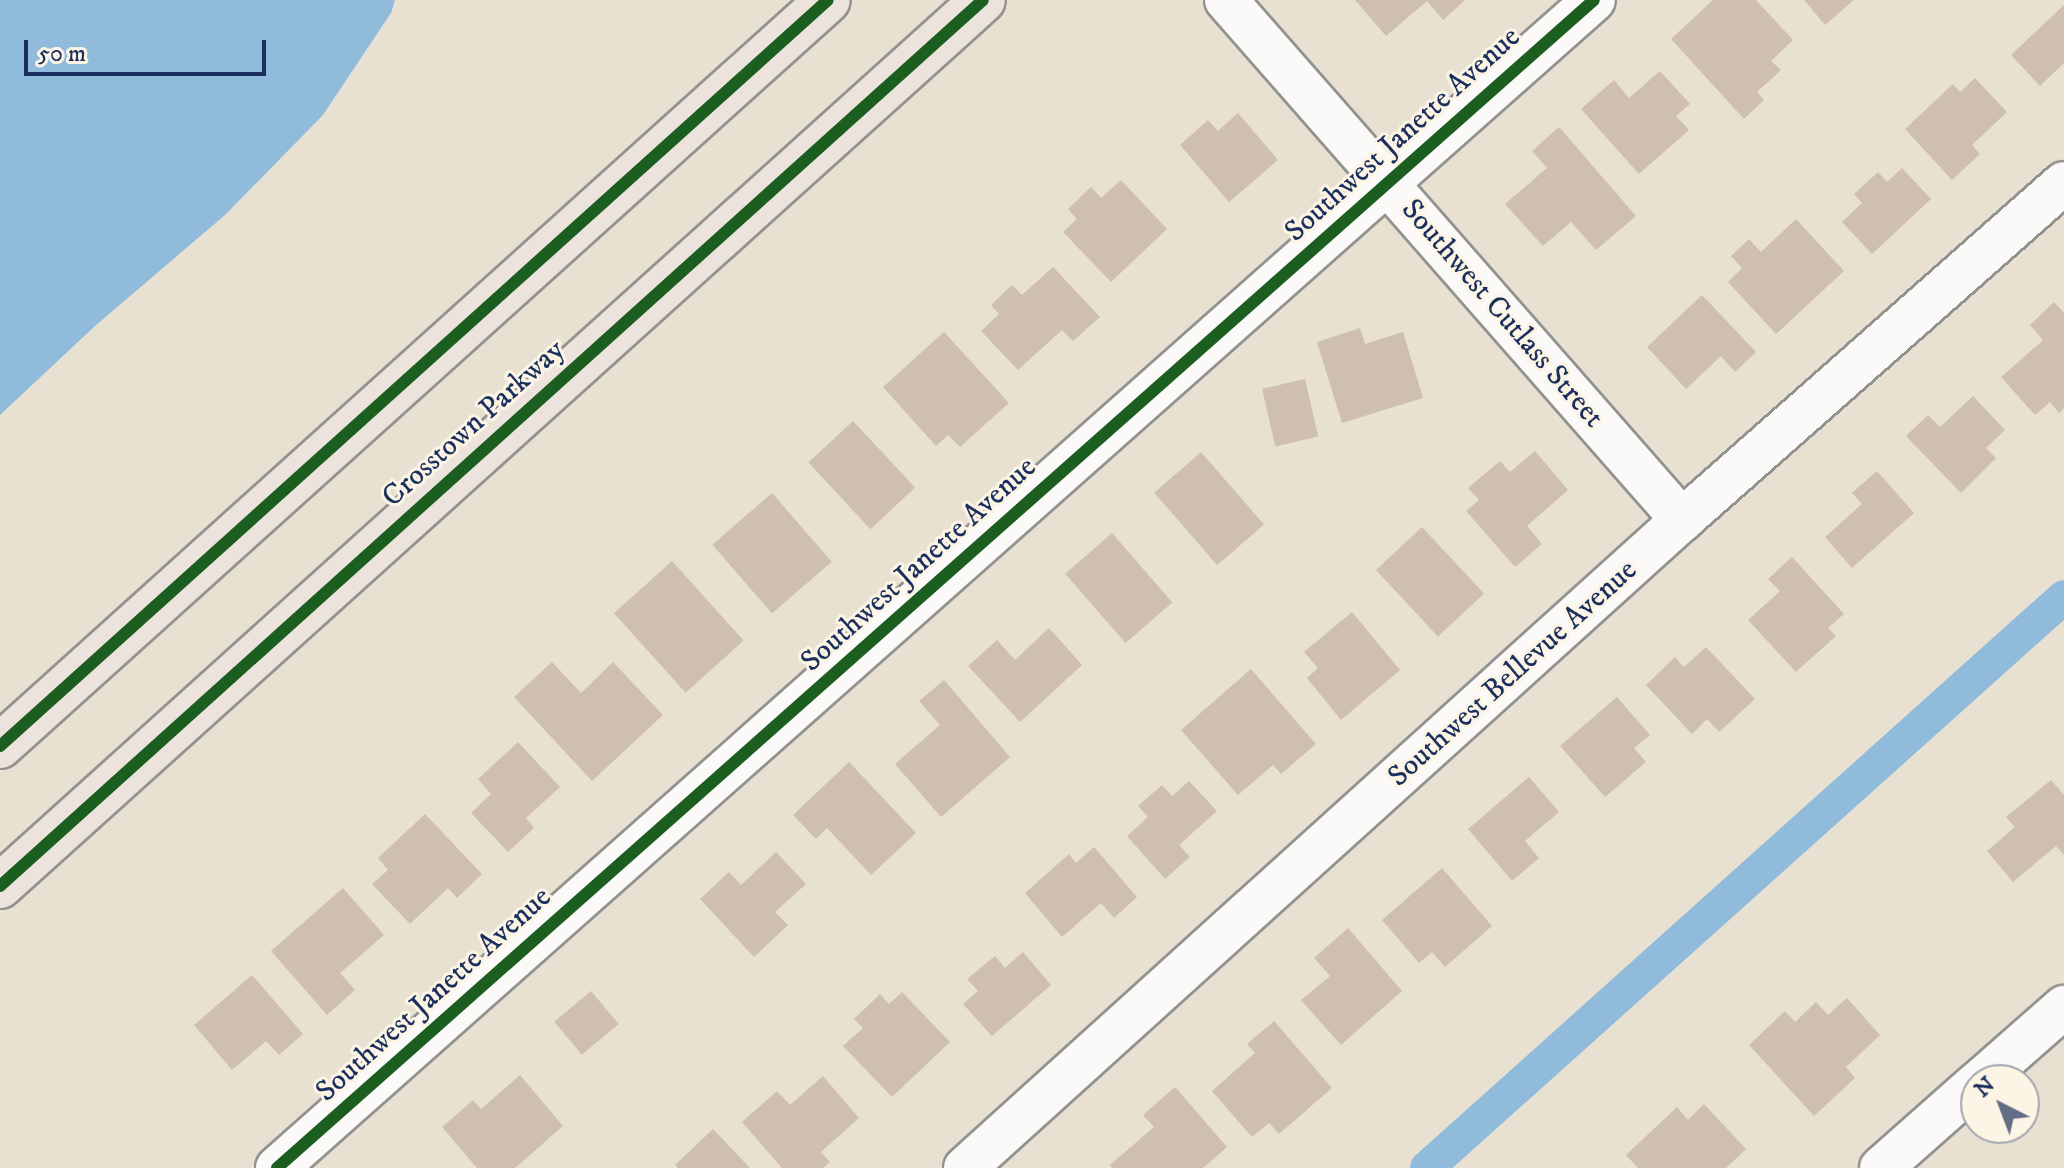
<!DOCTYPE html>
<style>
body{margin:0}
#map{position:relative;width:2064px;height:1168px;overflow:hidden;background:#e8e1d1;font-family:"IM FELL DW Pica",serif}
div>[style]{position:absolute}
.water>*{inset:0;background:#91bbdb}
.canal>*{height:34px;margin:-17px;padding:0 17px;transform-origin:17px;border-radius:17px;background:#91bbdb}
.building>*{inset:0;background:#cfbeb2;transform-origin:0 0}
.roads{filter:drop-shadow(2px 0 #929291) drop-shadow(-2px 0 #929291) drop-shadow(0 2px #929291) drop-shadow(0 -2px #929291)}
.minor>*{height:42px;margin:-21px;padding:0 21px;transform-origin:21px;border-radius:21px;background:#fcfaf8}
.major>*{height:44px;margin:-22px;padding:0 22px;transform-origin:22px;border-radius:22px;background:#ece4dc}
.cycleway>*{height:12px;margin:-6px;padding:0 6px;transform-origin:6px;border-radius:6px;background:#1b5e20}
span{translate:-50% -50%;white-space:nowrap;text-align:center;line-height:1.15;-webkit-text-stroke:6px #fcf5e5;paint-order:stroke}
.street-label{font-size:30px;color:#1b2f5e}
.north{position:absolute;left:1960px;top:1064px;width:80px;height:80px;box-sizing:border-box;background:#fcf5e5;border:2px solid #a2a6af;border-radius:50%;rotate:318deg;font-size:22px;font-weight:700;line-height:32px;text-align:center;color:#1b2f5e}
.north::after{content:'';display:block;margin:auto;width:28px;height:36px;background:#636d86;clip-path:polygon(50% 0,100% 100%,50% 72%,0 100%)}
.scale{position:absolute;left:24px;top:40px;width:242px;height:36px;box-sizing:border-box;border:4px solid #1b2f5e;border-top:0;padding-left:10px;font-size:24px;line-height:28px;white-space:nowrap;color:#1b2f5e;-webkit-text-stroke:6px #fcf5e5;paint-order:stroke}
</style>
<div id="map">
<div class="water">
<div style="clip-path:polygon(0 0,395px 0,391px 13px,323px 115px,225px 215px,95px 326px,0 415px)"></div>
</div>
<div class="canal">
<div style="left:1427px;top:1168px;width:855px;rotate:-41.87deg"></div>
</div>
<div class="building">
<div style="clip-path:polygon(1355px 0,1465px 0,1443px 20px,1427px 1px,1386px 36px)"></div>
<div style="clip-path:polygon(1713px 0,1756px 0,1793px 40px,1771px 61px,1781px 70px,1757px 92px,1764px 100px,1744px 119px,1671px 39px)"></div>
<div style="clip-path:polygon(1804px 0,1854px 0,1825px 25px)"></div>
<div style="clip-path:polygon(2064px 5px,2064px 63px,2040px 86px,2011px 55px)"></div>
<div style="clip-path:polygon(1660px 71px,1690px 104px,1676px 116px,1689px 130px,1639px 174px,1581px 109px,1614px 80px,1629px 98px)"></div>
<div style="clip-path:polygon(1975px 78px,2007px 112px,1972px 145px,1980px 154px,1952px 180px,1905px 129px,1953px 84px,1960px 92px)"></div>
<div style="clip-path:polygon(1238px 113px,1278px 160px,1229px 202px,1180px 145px,1208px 120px,1218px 131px)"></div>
<div style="clip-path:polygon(1559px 127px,1636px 216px,1596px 250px,1571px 222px,1543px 246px,1505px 204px,1547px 168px,1532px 151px)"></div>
<div style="clip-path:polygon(1902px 168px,1931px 199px,1872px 254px,1842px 222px,1862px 203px,1854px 194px,1878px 172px,1887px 182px)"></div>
<div style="clip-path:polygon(1121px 180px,1167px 229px,1111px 282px,1063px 232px,1077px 219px,1068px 209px,1091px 187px,1101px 198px)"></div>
<div style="clip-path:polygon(1796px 219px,1844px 271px,1776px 334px,1728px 282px,1742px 268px,1731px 256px,1749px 239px,1761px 252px)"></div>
<div style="clip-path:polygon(1053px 267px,1100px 317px,1073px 341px,1062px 330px,1018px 370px,981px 331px,999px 314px,991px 305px,1012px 285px,1022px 295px)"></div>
<div style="clip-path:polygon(1702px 295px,1756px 352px,1735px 372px,1721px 356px,1686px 389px,1647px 347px)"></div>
<div style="clip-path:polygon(2054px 302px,2064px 313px,2064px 408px,2059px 413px,2050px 402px,2035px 415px,2001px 377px,2043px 340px,2030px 325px)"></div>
<div style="clip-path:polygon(1360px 328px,1365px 344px,1403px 332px,1423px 398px,1342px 423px,1317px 342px)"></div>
<div style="clip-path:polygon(944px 332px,1009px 403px,960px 447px,948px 435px,936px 446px,883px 387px)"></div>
<div style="left:1305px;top:379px;width:59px;height:44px;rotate:77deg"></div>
<div style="clip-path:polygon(1973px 396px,2005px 430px,1986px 448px,1996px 458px,1961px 493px,1906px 436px,1928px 415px,1940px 427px)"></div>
<div style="left:853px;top:421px;width:91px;height:61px;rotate:47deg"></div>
<div style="clip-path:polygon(1535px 451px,1568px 490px,1527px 526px,1542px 544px,1515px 567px,1466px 511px,1479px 500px,1468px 488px,1500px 461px,1510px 472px)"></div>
<div style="left:1201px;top:452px;width:96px;height:62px;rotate:49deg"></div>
<div style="clip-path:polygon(1877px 471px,1914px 513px,1852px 568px,1825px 537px,1862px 504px,1852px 493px)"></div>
<div style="left:772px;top:493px;width:91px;height:79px;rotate:49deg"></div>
<div style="left:1422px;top:527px;width:91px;height:63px;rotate:47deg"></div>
<div style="left:1112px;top:533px;width:92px;height:62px;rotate:49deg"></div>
<div style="clip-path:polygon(1792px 557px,1844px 614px,1828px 628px,1836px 636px,1796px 672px,1748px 620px,1780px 591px,1768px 579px)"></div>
<div style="left:672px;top:561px;width:107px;height:78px;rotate:48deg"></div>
<div style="clip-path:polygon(1352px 612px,1400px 670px,1341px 720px,1307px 678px,1318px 668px,1304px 652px)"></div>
<div style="clip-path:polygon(1049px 628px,1082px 665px,1020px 722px,968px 666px,997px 640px,1015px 660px)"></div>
<div style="clip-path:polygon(1706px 647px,1755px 699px,1719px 732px,1707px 719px,1692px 734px,1646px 685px,1675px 657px,1684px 667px)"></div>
<div style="clip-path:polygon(552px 662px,581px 693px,613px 662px,663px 715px,592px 781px,514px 697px)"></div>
<div style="clip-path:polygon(1251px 669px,1316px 744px,1281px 774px,1273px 765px,1238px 795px,1181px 730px)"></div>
<div style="clip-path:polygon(944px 680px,1010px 757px,941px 817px,895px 764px,940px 725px,919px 701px)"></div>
<div style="clip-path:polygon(1617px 697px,1650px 735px,1634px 748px,1646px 762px,1605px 797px,1560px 746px)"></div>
<div style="clip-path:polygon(518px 742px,560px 787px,526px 818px,534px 828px,508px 852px,471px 813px,491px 794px,478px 779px)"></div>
<div style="clip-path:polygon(849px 762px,916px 833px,871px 875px,827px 828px,816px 839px,793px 815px)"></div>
<div style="clip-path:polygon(1529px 777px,1559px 812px,1525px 841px,1539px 858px,1512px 881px,1468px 829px)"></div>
<div style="clip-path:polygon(2051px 780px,2064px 795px,2064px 855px,2056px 846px,2013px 882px,1987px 851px,2015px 827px,2006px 817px)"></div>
<div style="clip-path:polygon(1189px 781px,1217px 811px,1179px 845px,1190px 857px,1165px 879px,1127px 836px,1148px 817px,1138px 806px,1162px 785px,1172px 796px)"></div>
<div style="clip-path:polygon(425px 814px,482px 874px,457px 898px,448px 888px,410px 924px,372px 884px,388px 870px,378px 858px)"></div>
<div style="clip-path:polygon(1094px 847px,1137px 897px,1114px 918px,1101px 903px,1062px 937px,1025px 893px,1069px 854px,1076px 863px)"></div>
<div style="clip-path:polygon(776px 852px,806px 884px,775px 912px,788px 925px,754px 957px,700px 899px,729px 872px,741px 885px)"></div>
<div style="clip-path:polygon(1442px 868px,1492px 926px,1445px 967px,1432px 952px,1419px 963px,1382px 920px)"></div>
<div style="clip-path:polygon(343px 888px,384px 935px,340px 973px,355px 990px,327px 1015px,271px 951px)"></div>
<div style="clip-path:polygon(1348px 928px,1402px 991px,1341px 1045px,1301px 1000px,1330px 976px,1314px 958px)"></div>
<div style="clip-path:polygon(1023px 952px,1051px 985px,992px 1036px,963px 1004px,978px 991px,967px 979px,995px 956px,1005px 968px)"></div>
<div style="clip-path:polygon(252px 975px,303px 1034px,279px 1055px,266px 1041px,232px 1070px,194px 1025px)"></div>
<div style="left:591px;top:991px;width:43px;height:48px;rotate:50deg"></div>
<div style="clip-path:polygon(902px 992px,950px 1042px,892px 1097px,843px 1046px,863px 1028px,854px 1019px,880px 994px,889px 1004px)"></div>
<div style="clip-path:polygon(1847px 998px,1880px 1035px,1846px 1067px,1855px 1078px,1814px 1116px,1749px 1045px,1785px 1011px,1795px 1022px,1816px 1002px,1828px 1015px)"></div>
<div style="clip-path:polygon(1274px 1021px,1332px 1088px,1279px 1134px,1269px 1123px,1252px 1137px,1212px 1091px,1255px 1053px,1247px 1044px)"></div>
<div style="clip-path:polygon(520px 1075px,563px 1126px,515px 1168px,477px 1168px,442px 1127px,473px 1100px,481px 1109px)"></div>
<div style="clip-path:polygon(823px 1076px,859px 1118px,821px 1152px,830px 1162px,823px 1168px,782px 1168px,742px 1122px,777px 1091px,790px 1105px)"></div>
<div style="clip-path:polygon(1175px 1087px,1227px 1147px,1203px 1168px,1112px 1168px,1110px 1165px,1154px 1127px,1143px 1115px)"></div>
<div style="clip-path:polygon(1704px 1104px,1746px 1149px,1726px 1168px,1638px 1168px,1626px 1155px,1677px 1107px,1688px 1120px)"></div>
<div style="clip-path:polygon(713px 1129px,750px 1168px,678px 1168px,675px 1165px)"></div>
</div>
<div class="roads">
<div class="minor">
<div style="left:1226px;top:0;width:692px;rotate:48.75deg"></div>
<div style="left:1981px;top:1080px;width:111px;rotate:-41.3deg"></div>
<div style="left:277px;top:1168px;width:1760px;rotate:-41.57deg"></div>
<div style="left:965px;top:1168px;width:966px;rotate:-42.11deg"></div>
<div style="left:1682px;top:520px;width:509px;rotate:-41.42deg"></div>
<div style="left:1881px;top:1168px;width:127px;rotate:-41.5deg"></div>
</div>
<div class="major">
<div style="left:0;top:746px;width:1114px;rotate:-42.02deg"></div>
<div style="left:0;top:886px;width:1323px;rotate:-42.03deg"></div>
</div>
</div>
<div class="cycleway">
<div style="left:0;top:746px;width:1114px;rotate:-42.02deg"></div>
<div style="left:0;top:886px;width:1323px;rotate:-42.03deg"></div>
<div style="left:277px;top:1168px;width:1760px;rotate:-41.57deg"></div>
</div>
<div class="street-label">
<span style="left:1403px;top:135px;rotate:-42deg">Southwest Janette Avenue</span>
<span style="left:1502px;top:314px;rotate:49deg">Southwest Cutlass Street</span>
<span style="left:474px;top:424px;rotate:-42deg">Crosstown Parkway</span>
<span style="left:919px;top:565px;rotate:-42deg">Southwest Janette Avenue</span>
<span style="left:1513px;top:674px;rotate:-42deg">Southwest Bellevue Avenue</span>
<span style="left:434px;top:995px;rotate:-42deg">Southwest Janette Avenue</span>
</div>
<div class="north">N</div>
<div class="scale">50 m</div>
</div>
